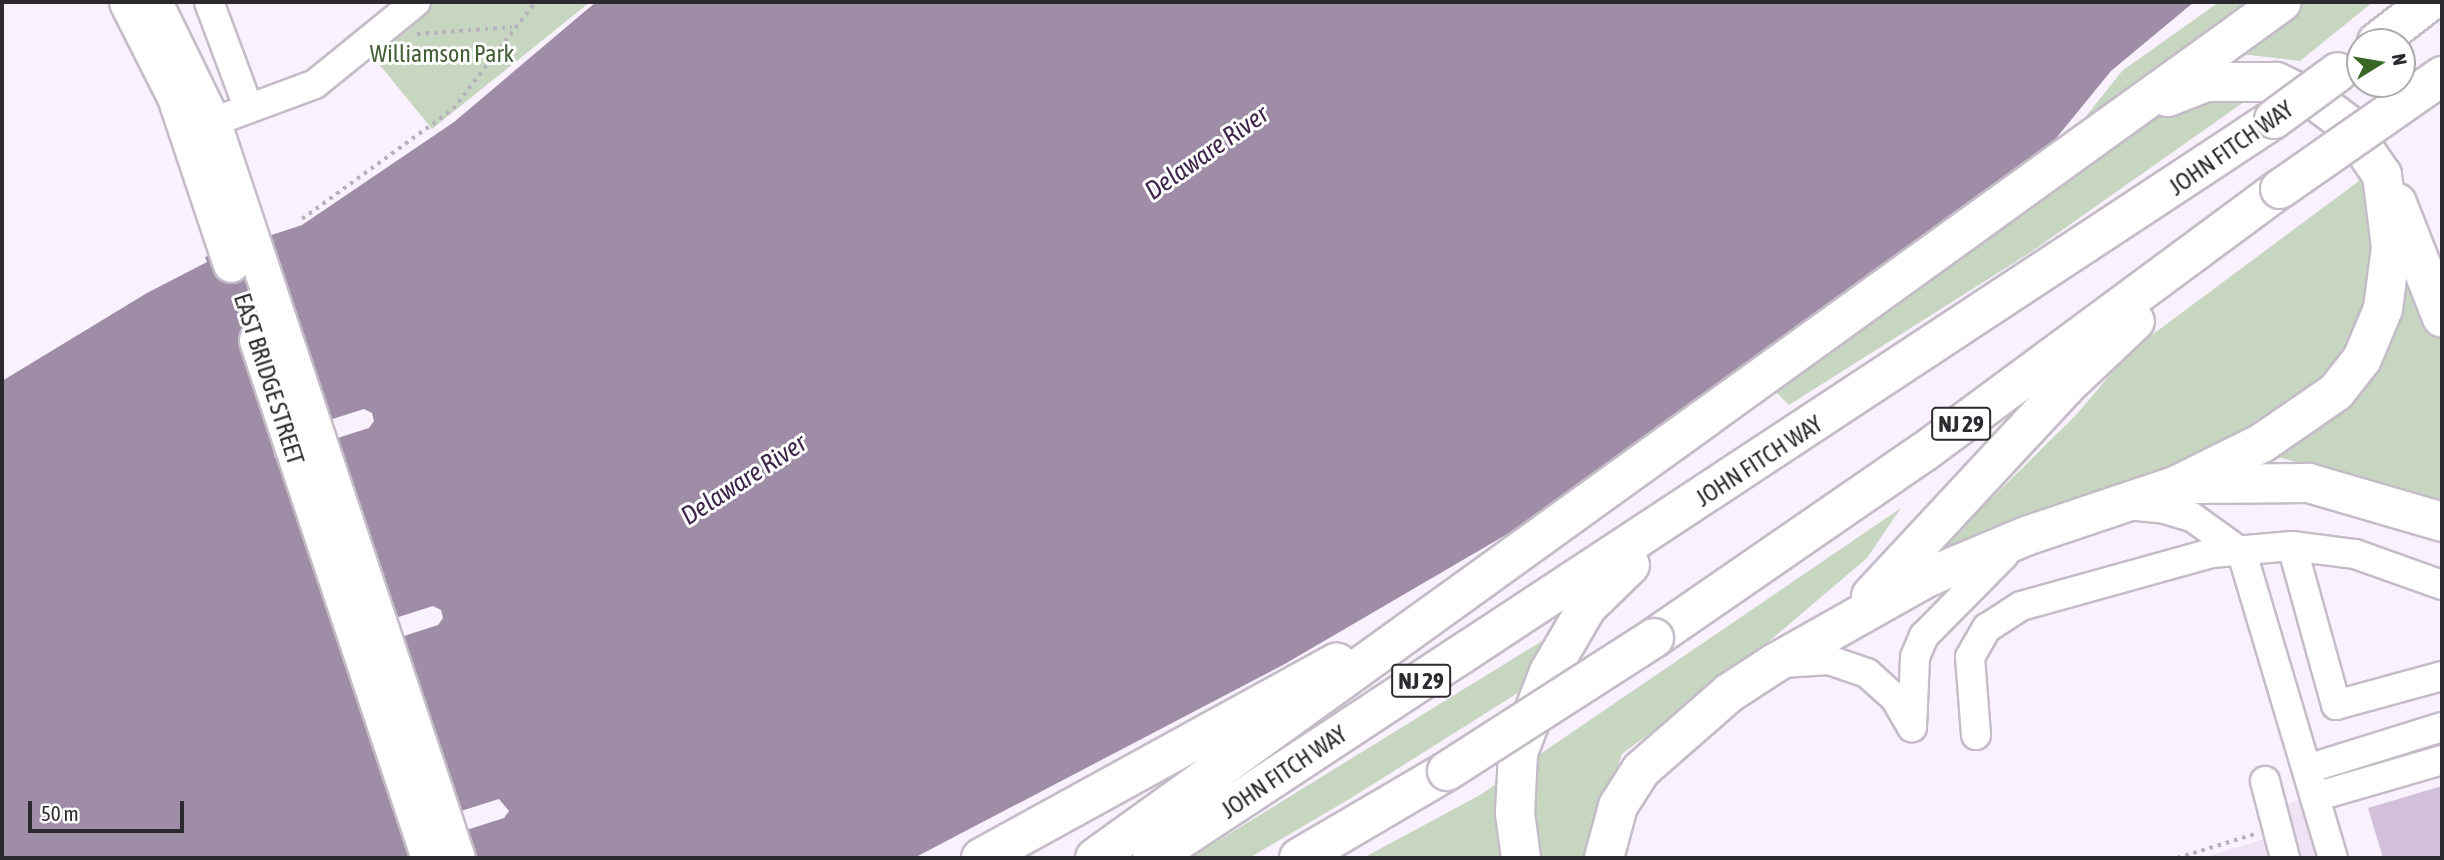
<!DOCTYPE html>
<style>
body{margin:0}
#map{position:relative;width:2444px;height:860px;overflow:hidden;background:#f9f1fd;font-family:"Asap Condensed",sans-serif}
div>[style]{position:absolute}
.built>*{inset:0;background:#efe2f4}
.green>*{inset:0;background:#c7d6c1}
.water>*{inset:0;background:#9f8da7}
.building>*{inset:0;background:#d2bfda}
.path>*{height:3.5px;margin-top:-1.75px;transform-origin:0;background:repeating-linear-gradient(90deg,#b7b1ba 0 3.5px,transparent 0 8.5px)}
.roads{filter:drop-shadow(2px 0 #c4bcc7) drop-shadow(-2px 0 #c4bcc7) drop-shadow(0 2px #c4bcc7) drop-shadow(0 -2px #c4bcc7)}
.minor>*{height:28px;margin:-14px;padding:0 14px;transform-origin:14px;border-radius:14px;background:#fff}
.major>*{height:35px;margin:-17.5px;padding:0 17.5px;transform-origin:17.5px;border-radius:17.5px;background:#fff}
.highway>*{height:38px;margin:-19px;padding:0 19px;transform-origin:19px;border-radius:19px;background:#fff}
.bridges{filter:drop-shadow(2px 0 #c4bcc7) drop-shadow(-2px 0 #c4bcc7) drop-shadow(0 2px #c4bcc7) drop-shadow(0 -2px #c4bcc7)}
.highway-bridge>*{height:38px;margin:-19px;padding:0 19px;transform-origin:19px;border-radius:19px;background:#fff}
span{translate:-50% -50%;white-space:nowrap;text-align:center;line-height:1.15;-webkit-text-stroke:6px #fff;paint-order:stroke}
.shield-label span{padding:2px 5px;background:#fff;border:2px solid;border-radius:5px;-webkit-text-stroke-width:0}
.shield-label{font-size:23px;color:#2d2a2f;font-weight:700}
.park-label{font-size:24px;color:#415e35}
.street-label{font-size:24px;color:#2d2a2f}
.water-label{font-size:26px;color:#40254b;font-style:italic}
.frame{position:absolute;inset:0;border:4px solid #2d2a2f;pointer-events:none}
.north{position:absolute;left:2346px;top:28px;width:70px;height:70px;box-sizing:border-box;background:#fff;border:2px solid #abaaac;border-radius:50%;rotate:79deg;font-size:19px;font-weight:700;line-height:28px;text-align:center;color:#2d2a2f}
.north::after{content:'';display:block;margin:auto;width:24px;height:32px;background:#396726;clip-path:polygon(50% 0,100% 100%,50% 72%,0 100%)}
.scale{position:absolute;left:28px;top:801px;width:156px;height:32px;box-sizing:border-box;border:4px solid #2d2a2f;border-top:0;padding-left:9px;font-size:21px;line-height:24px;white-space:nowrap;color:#2d2a2f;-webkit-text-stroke:5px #fff;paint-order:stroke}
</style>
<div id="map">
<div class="built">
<div style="clip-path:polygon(2300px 800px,2317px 858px,2202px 858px,2265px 839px,2257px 812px)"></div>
</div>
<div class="green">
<div style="clip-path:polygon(422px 2px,590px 2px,432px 129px,365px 47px)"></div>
<div style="clip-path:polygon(2219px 2px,2260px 2px,2071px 135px,2122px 71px)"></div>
<div style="clip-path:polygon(2303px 2px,2373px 2px,2300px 61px,2232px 53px)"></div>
<div style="clip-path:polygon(2261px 90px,2031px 252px,1789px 405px,1774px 390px,2085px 161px,2190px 94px)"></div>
<div style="clip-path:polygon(2367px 175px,2384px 241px,2367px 320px,2304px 397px,2188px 458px,1932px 557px,2077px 414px,2129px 352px)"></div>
<div style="clip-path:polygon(2408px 253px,2442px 339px,2442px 504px,2271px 455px,2355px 395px)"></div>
<div style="clip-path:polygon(1901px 508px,1867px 558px,1740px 666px,1622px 754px,1599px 823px,1599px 858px,1363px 858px,1480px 795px)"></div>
<div style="clip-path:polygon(1542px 641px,1521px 691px,1351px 798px,1249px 858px,1190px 858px)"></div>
</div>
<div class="water">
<div style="clip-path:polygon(evenodd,596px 2px,2194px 2px,2111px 71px,2040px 158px,1516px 529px,1283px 665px,914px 858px,2px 858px,2px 381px,147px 293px,207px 262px,205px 257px,302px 225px,454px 122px,596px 2px,364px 409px,372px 413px,374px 421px,369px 428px,275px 458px,270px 439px,364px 409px,596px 2px,433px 606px,441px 610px,443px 618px,438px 625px,345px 655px,339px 636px,433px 606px,596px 2px,499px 799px,509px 811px,504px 818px,410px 848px,404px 829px,499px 799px)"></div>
</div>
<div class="building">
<div style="clip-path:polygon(2442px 786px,2442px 858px,2383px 858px,2368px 808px)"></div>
</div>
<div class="path">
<div style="left:417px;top:34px;width:95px;rotate:-4.2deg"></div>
<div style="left:302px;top:219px;width:187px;rotate:-36.1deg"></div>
<div style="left:453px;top:109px;width:135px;rotate:-52.5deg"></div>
<div style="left:2177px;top:858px;width:82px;rotate:-17.1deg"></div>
</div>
<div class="roads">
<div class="minor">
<div style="left:209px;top:2px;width:112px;rotate:69.6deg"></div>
<div style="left:194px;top:129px;width:129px;rotate:-20.4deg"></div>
<div style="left:315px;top:84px;width:130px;rotate:-39.1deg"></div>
<div style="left:2128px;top:505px;width:37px;rotate:6deg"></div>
<div style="left:2165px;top:509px;width:28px;rotate:17deg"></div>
<div style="left:2192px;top:517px;width:62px;rotate:35.8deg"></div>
<div style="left:2242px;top:553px;width:318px;rotate:73.4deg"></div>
<div style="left:2292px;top:546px;width:165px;rotate:74.5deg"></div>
<div style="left:2336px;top:705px;width:110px;rotate:-15.3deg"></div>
<div style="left:1782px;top:663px;width:47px;rotate:-3.7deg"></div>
<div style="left:1829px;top:660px;width:40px;rotate:18.9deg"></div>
<div style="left:1867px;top:673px;width:38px;rotate:42deg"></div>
<div style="left:1895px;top:698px;width:34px;rotate:60deg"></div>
<div style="left:1912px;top:727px;width:70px;rotate:-87.5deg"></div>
<div style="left:1915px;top:657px;width:23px;rotate:-67deg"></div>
<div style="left:1924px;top:636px;width:114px;rotate:-45.4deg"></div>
<div style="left:1976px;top:735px;width:78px;rotate:-94.4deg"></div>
<div style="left:1970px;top:657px;width:34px;rotate:-60deg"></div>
<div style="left:1987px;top:628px;width:40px;rotate:-32.9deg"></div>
<div style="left:2021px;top:606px;width:198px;rotate:-15.5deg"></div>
<div style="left:2212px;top:553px;width:80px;rotate:-5deg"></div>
<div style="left:2292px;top:546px;width:64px;rotate:7.2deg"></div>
<div style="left:2355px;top:554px;width:92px;rotate:19.6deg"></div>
<div style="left:2307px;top:769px;width:141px;rotate:-17.3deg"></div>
<div style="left:2265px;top:781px;width:80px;rotate:75.4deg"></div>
<div style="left:2315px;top:797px;width:132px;rotate:-16.2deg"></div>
</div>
<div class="major">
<div style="left:127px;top:2px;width:106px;rotate:63.2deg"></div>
<div style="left:175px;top:97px;width:176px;rotate:71.5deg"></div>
<div style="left:154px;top:2px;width:135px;rotate:64deg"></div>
<div style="left:213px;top:123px;width:774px;rotate:71.64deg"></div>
<div style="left:257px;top:340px;width:546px;rotate:71.63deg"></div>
</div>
<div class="highway">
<div style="left:2377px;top:42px;width:66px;rotate:-37.6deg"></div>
<div style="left:2397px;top:203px;width:123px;rotate:68.6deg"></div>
<div style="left:2195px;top:484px;width:114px;rotate:-0.5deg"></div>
<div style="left:2309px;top:483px;width:139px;rotate:16.3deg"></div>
<div style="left:1871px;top:596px;width:285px;rotate:-47.1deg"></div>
<div style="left:2065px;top:387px;width:96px;rotate:-43.3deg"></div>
<div style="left:1654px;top:638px;width:328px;rotate:-34.6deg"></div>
<div style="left:1924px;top:452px;width:443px;rotate:-36.5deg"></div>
<div style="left:981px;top:858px;width:406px;rotate:-28.8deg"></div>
<div style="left:1095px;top:858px;width:1463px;rotate:-35.8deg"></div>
<div style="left:1152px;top:858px;width:1344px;rotate:-33.37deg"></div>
<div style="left:1299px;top:858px;width:172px;rotate:-30.4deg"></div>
<div style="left:1521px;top:858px;width:45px;rotate:-97.6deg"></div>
<div style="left:1515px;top:813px;width:60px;rotate:-87.1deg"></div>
<div style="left:1518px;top:753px;width:87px;rotate:-69.1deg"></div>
<div style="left:1549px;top:672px;width:75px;rotate:-59.7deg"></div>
<div style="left:1587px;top:607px;width:60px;rotate:-44.3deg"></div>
<div style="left:1604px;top:858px;width:54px;rotate:-74.9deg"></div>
<div style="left:1618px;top:806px;width:43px;rotate:-57.4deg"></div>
<div style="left:1641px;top:770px;width:117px;rotate:-41.2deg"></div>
<div style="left:1729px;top:693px;width:55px;rotate:-33.1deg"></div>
<div style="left:1775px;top:663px;width:173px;rotate:-29.4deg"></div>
<div style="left:1926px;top:578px;width:108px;rotate:-22.8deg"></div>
<div style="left:2026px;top:536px;width:157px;rotate:-18.6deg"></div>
<div style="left:2175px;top:486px;width:97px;rotate:-26.3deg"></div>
<div style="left:2262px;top:443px;width:90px;rotate:-34.6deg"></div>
<div style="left:2336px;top:392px;width:42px;rotate:-51.8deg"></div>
<div style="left:2362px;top:359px;width:54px;rotate:-67.2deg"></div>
<div style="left:2383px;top:309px;width:63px;rotate:-82.6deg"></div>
<div style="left:2391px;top:247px;width:73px;rotate:-97.1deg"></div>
<div style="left:2382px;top:175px;width:62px;rotate:-124.5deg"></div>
<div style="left:2347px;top:124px;width:36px;rotate:-143deg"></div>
<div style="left:2318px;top:102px;width:47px;rotate:-154.5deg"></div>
<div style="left:2276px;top:82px;width:70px;rotate:180deg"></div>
<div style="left:2206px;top:82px;width:41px;rotate:158.5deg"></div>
</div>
</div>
<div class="bridges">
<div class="highway-bridge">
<div style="left:2274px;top:119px;width:79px;rotate:-36.3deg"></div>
<div style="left:2280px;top:189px;width:198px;rotate:-34.9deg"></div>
<div style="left:1447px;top:771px;width:246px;rotate:-32.7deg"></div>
</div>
</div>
<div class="shield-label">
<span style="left:1961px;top:424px">NJ 29</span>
<span style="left:1421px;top:681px">NJ 29</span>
</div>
<div class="park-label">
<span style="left:442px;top:54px">Williamson Park</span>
</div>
<div class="street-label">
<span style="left:2231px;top:148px;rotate:-35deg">JOHN FITCH WAY</span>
<span style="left:269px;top:379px;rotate:72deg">EAST BRIDGE STREET</span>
<span style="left:1759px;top:461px;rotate:-33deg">JOHN FITCH WAY</span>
<span style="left:1284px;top:772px;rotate:-34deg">JOHN FITCH WAY</span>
</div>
<div class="water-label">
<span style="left:1207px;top:153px;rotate:-35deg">Delaware River</span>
<span style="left:744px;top:480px;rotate:-33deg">Delaware River</span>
</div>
<div class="frame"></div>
<div class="north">N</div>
<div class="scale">50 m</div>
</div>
